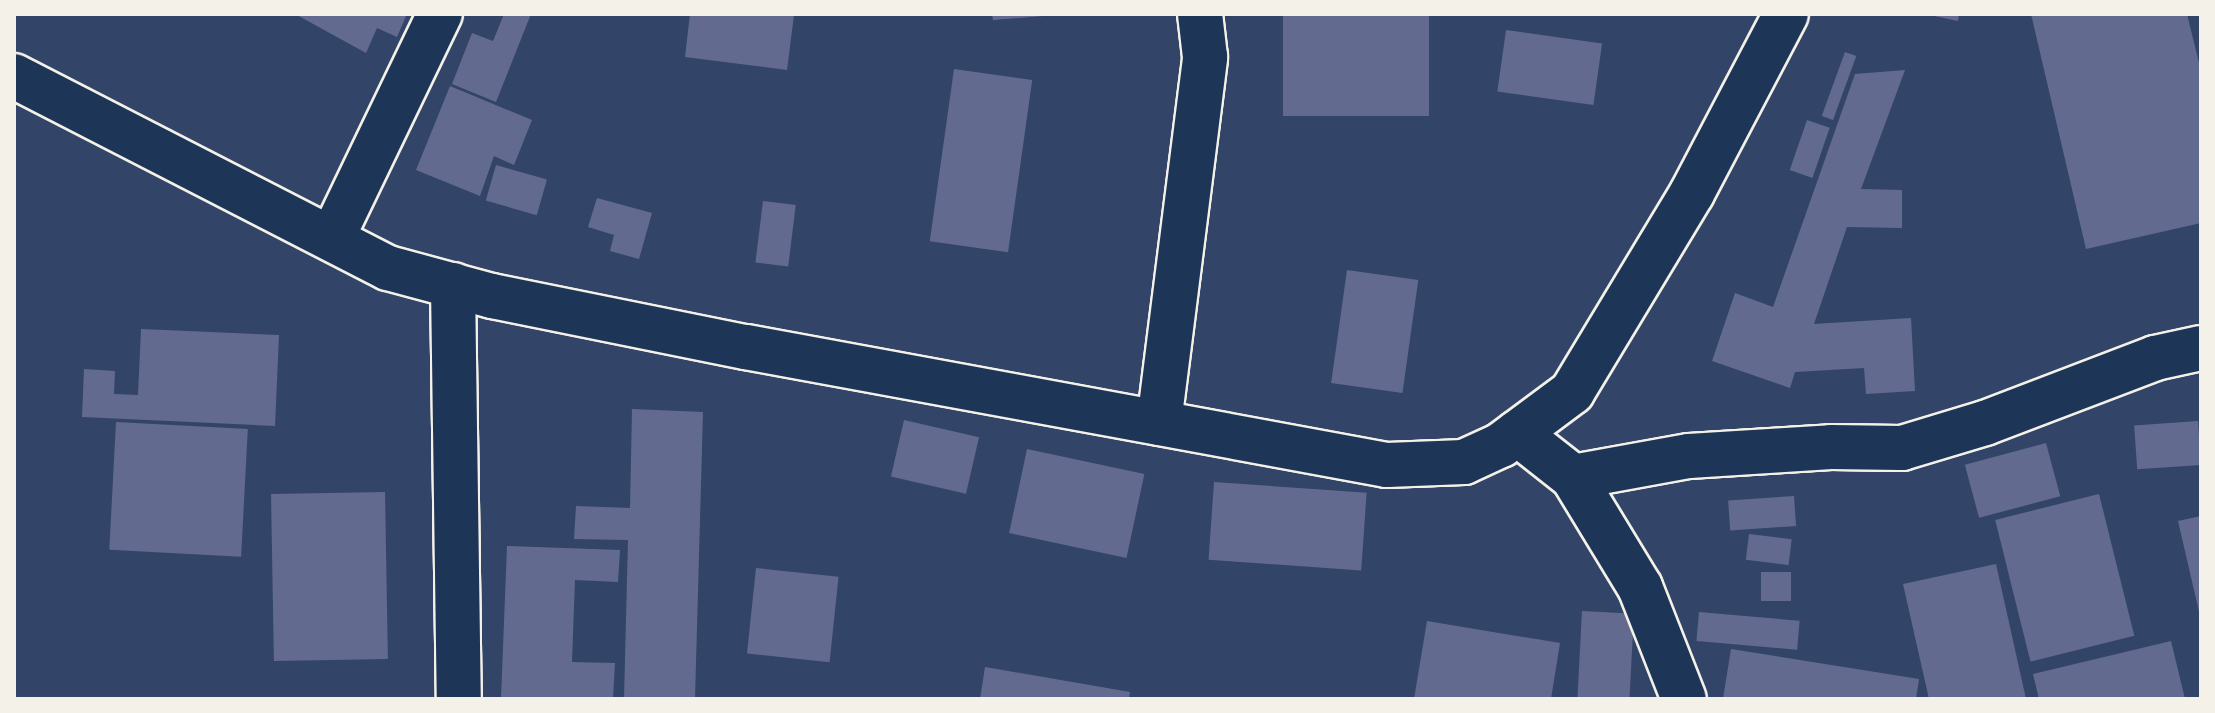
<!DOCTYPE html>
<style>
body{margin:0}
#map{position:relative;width:2215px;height:713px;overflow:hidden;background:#324568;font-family:"Playpen Sans",sans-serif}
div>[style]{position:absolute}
.building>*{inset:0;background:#636a90;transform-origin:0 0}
.roads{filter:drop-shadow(2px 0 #f4f1e8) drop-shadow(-2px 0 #f4f1e8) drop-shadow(0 2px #f4f1e8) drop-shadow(0 -2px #f4f1e8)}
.minor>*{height:44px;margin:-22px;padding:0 22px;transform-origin:22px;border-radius:22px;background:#1d3557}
span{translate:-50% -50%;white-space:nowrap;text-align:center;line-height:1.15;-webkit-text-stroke:8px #1d3557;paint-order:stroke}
.frame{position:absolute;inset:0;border:16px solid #f4f1e8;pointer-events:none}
</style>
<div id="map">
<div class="building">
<div style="clip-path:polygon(295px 14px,407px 14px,397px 37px,377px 28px,366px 53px)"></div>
<div style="clip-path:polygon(504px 14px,531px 14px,496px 102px,452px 84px,472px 33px,493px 41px)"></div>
<div style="clip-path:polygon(690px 14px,794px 15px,787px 70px,685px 57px)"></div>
<div style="clip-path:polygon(992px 14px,1043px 14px,1043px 16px,993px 20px)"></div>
<div style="left:1283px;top:14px;width:146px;height:102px"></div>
<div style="clip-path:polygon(1925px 14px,1959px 14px,1958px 21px)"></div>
<div style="clip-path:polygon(2031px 14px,2187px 14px,2201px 71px,2201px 223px,2086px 249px)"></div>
<div style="left:1506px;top:30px;width:97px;height:62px;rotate:8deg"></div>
<div style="left:1845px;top:52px;width:12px;height:68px;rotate:20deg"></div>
<div style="left:954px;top:69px;width:79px;height:174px;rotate:8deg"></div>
<div style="clip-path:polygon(1905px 70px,1861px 189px,1902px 190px,1902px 228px,1847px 227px,1814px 324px,1911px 318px,1915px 391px,1866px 394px,1864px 368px,1795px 372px,1790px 388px,1712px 361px,1735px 293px,1773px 307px,1855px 74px)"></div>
<div style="clip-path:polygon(450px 86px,532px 120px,514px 165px,494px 156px,480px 196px,416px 170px)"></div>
<div style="left:1807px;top:120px;width:24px;height:53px;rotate:19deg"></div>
<div style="left:496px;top:165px;width:53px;height:37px;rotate:16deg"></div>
<div style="clip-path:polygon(597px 198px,652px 213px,639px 259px,610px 251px,614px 235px,588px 227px)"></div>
<div style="left:763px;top:201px;width:33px;height:62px;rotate:7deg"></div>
<div style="left:1347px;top:270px;width:72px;height:114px;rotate:8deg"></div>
<div style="clip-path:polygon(141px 329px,279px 335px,275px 426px,82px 417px,84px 369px,115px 371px,114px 394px,138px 395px)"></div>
<div style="clip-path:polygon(632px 409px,703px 412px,695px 699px,624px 699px,628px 540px,574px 539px,576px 506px,630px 508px)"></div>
<div style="left:904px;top:420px;width:77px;height:58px;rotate:13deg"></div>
<div style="left:2198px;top:421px;width:44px;height:64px;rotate:86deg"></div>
<div style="left:116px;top:422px;width:132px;height:128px;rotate:3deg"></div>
<div style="left:2046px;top:443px;width:55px;height:84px;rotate:75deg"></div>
<div style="left:1027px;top:449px;width:120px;height:86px;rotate:12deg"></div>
<div style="left:1214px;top:482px;width:153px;height:78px;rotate:4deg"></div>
<div style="left:385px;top:492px;width:167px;height:114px;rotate:89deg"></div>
<div style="left:2099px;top:494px;width:146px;height:107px;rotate:76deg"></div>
<div style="left:1794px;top:496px;width:30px;height:66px;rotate:86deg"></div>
<div style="clip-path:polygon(2201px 516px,2201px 616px,2200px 616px,2178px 521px)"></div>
<div style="left:1749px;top:534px;width:43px;height:26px;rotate:7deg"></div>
<div style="clip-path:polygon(507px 546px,620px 550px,618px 582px,575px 580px,572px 662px,615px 663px,613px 699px,501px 698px)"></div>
<div style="clip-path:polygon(1996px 564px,2026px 699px,1929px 699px,1903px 584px)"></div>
<div style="left:756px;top:568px;width:83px;height:86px;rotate:6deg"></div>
<div style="left:1761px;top:572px;width:30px;height:29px"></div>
<div style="left:1582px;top:611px;width:52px;height:88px;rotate:3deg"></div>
<div style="left:1699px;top:612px;width:101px;height:29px;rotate:5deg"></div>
<div style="clip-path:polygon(1427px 621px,1560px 643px,1551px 699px,1414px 699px)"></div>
<div style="clip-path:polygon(2171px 641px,2185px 699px,2039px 699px,2033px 674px)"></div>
<div style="clip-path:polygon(1731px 649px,1919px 679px,1916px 699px,1723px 699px)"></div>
<div style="clip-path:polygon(985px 667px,1130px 692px,1129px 699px,980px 699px)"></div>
</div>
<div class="roads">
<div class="minor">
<div style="left:14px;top:76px;width:420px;rotate:27.2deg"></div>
<div style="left:388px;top:268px;width:108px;rotate:15.1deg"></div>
<div style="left:492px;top:296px;width:259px;rotate:11.4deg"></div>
<div style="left:746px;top:347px;width:652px;rotate:10.43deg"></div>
<div style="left:1387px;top:465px;width:77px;rotate:-2.2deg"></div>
<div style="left:1464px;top:462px;width:41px;rotate:-24.7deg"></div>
<div style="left:1501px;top:445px;width:89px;rotate:-36.7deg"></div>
<div style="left:1572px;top:392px;width:232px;rotate:-58.9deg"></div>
<div style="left:1692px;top:193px;width:202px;rotate:-62.3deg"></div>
<div style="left:332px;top:238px;width:249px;rotate:-64.3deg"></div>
<div style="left:453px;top:285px;width:414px;rotate:89.2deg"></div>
<div style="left:1159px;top:423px;width:369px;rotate:-82.8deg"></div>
<div style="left:1205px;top:57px;width:43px;rotate:-96.6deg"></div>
<div style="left:1517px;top:433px;width:71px;rotate:38.2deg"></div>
<div style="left:1573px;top:477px;width:129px;rotate:58.7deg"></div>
<div style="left:1640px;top:587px;width:120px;rotate:68.6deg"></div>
<div style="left:1573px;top:477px;width:118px;rotate:-10.3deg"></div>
<div style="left:1689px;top:456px;width:142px;rotate:-3.6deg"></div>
<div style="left:1831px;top:447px;width:71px;rotate:0.8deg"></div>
<div style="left:1902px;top:448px;width:87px;rotate:-16.8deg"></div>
<div style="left:1985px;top:423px;width:182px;rotate:-20.9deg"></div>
<div style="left:2155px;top:358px;width:47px;rotate:-12.3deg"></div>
</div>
</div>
<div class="frame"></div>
</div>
